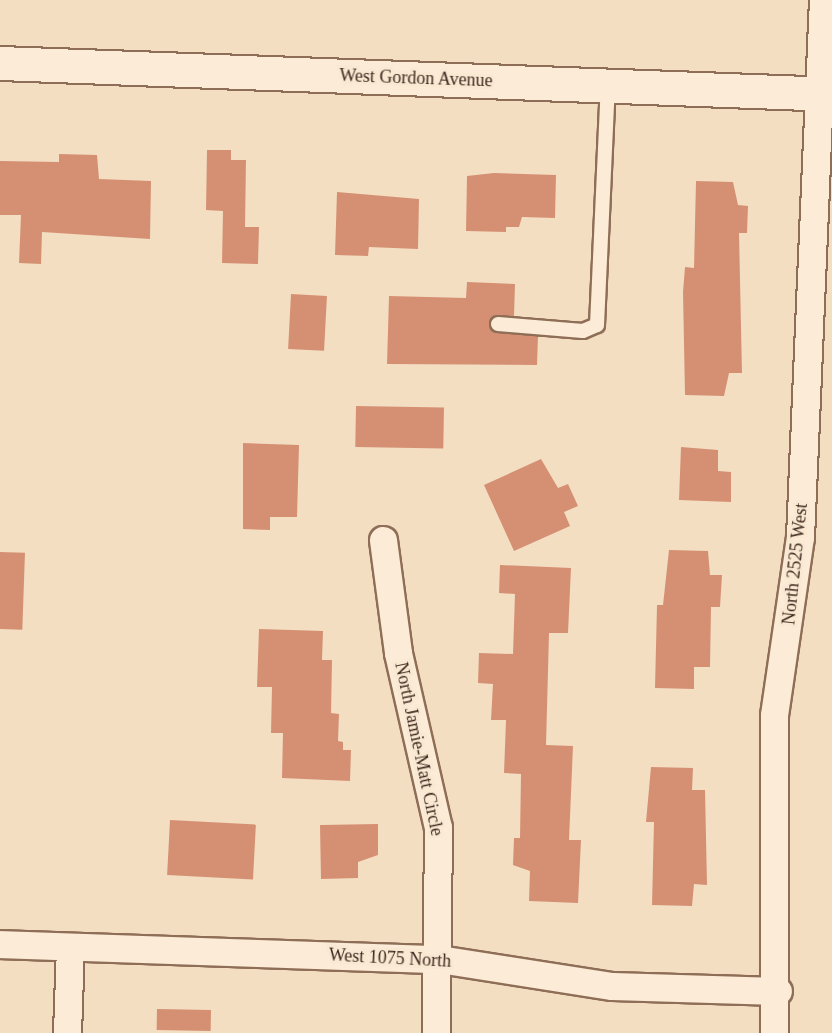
<!DOCTYPE html>
<style>
body{margin:0}
#map{position:relative;width:832px;height:1033px;overflow:hidden;background:#f3dec2;font-family:Georgia,serif}
div>[style]{position:absolute}
.building>*{inset:0;background:#d59074;transform-origin:0 0}
.roads{filter:drop-shadow(2px 0 #8f6e57) drop-shadow(-2px 0 #8f6e57) drop-shadow(0 2px #8f6e57) drop-shadow(0 -2px #8f6e57)}
.lane>*{height:14px;margin:-7px;padding:0 7px;transform-origin:7px;border-radius:7px;background:#fcecd7}
.street>*{height:27px;margin:-13.5px;padding:0 13.5px;transform-origin:13.5px;border-radius:13.5px;background:#fcecd7}
.secondary>*{height:33px;margin:-16.5px;padding:0 16.5px;transform-origin:16.5px;border-radius:16.5px;background:#fcecd7}
span{translate:-50% -50%;white-space:nowrap;text-align:center;line-height:1.15;-webkit-text-stroke:6px #f9e9d3;paint-order:stroke}
.street-label{font-size:18px;color:#3e281d}
</style>
<div id="map">
<div class="building">
<div style="clip-path:polygon(207px 150px,231px 150px,231px 160px,246px 160px,245px 227px,259px 227px,258px 264px,222px 263px,223px 211px,206px 210px)"></div>
<div style="clip-path:polygon(59px 154px,97px 155px,99px 179px,151px 181px,150px 239px,42px 232px,41px 264px,19px 263px,21px 215px,0 215px,0 161px,59px 162px)"></div>
<div style="clip-path:polygon(494px 173px,556px 175px,555px 218px,522px 217px,519px 227px,506px 227px,506px 232px,466px 231px,467px 176px)"></div>
<div style="clip-path:polygon(696px 181px,733px 182px,738px 205px,748px 206px,747px 233px,739px 233px,742px 373px,729px 373px,724px 396px,685px 395px,683px 292px,685px 267px,694px 268px)"></div>
<div style="clip-path:polygon(337px 192px,419px 199px,418px 249px,369px 247px,368px 256px,335px 255px)"></div>
<div style="clip-path:polygon(467px 282px,515px 284px,514px 316px,495px 316px,490px 327px,538px 336px,537px 365px,387px 364px,389px 296px,466px 298px)"></div>
<div style="left:291px;top:294px;width:36px;height:55px;rotate:3deg"></div>
<div style="left:356px;top:406px;width:88px;height:41px;rotate:1deg"></div>
<div style="clip-path:polygon(243px 443px,299px 445px,297px 517px,270px 517px,270px 530px,243px 529px)"></div>
<div style="clip-path:polygon(681px 447px,718px 450px,718px 471px,731px 472px,731px 502px,679px 500px)"></div>
<div style="clip-path:polygon(541px 459px,558px 488px,568px 484px,578px 506px,564px 512px,570px 526px,514px 551px,484px 485px)"></div>
<div style="clip-path:polygon(669px 550px,708px 551px,710px 575px,722px 575px,720px 607px,711px 607px,710px 667px,694px 667px,694px 689px,655px 688px,657px 605px,663px 605px)"></div>
<div style="left:0;top:552px;width:25px;height:77px;rotate:2deg"></div>
<div style="clip-path:polygon(500px 565px,571px 568px,568px 633px,549px 633px,546px 745px,573px 746px,569px 840px,581px 840px,578px 903px,529px 901px,530px 871px,513px 865px,514px 838px,520px 838px,521px 774px,504px 773px,506px 720px,491px 720px,493px 684px,478px 683px,479px 653px,513px 654px,515px 594px,499px 593px)"></div>
<div style="clip-path:polygon(259px 629px,323px 631px,322px 660px,332px 660px,331px 713px,339px 714px,338px 741px,343px 742px,343px 750px,351px 750px,350px 781px,282px 778px,283px 733px,271px 733px,272px 687px,257px 687px)"></div>
<div style="clip-path:polygon(651px 767px,693px 768px,692px 790px,705px 790px,707px 885px,694px 884px,692px 906px,652px 905px,654px 822px,646px 822px)"></div>
<div style="left:170px;top:820px;width:86px;height:55px;rotate:3deg"></div>
<div style="clip-path:polygon(378px 824px,378px 855px,358px 862px,358px 878px,321px 879px,320px 825px)"></div>
<div style="left:157px;top:1009px;width:54px;height:21px;rotate:1deg"></div>
</div>
<div class="roads">
<div class="lane">
<div style="left:498px;top:324px;width:85px;rotate:4.7deg"></div>
<div style="left:583px;top:331px;width:15px;rotate:-23deg"></div>
<div style="left:597px;top:325px;width:240px;rotate:-87.4deg"></div>
</div>
<div class="street">
<div style="left:383px;top:540px;width:114px;rotate:82.4deg"></div>
<div style="left:398px;top:653px;width:179px;rotate:77.1deg"></div>
<div style="left:438px;top:827px;width:206px;rotate:90.6deg"></div>
<div style="left:0;top:944px;width:439px;rotate:2deg"></div>
<div style="left:439px;top:959px;width:175px;rotate:8.9deg"></div>
<div style="left:612px;top:986px;width:166px;rotate:1.7deg"></div>
<div style="left:67px;top:1033px;width:86px;rotate:-88deg"></div>
<div style="left:774px;top:1033px;width:318px;rotate:-90deg"></div>
<div style="left:774px;top:715px;width:180px;rotate:-81.7deg"></div>
<div style="left:800px;top:537px;width:537px;rotate:-87.55deg"></div>
</div>
<div class="secondary">
<div style="left:0;top:63px;width:833px;rotate:2.13deg"></div>
</div>
</div>
<div class="street-label">
<span style="left:416px;top:78px;rotate:2deg">West Gordon Avenue</span>
<span style="left:795px;top:564px;rotate:-84deg">North 2525 West</span>
<span style="left:419px;top:749px;rotate:78deg">North Jamie-Matt Circle</span>
<span style="left:390px;top:958px;rotate:3deg">West 1075 North</span>
</div>
</div>
